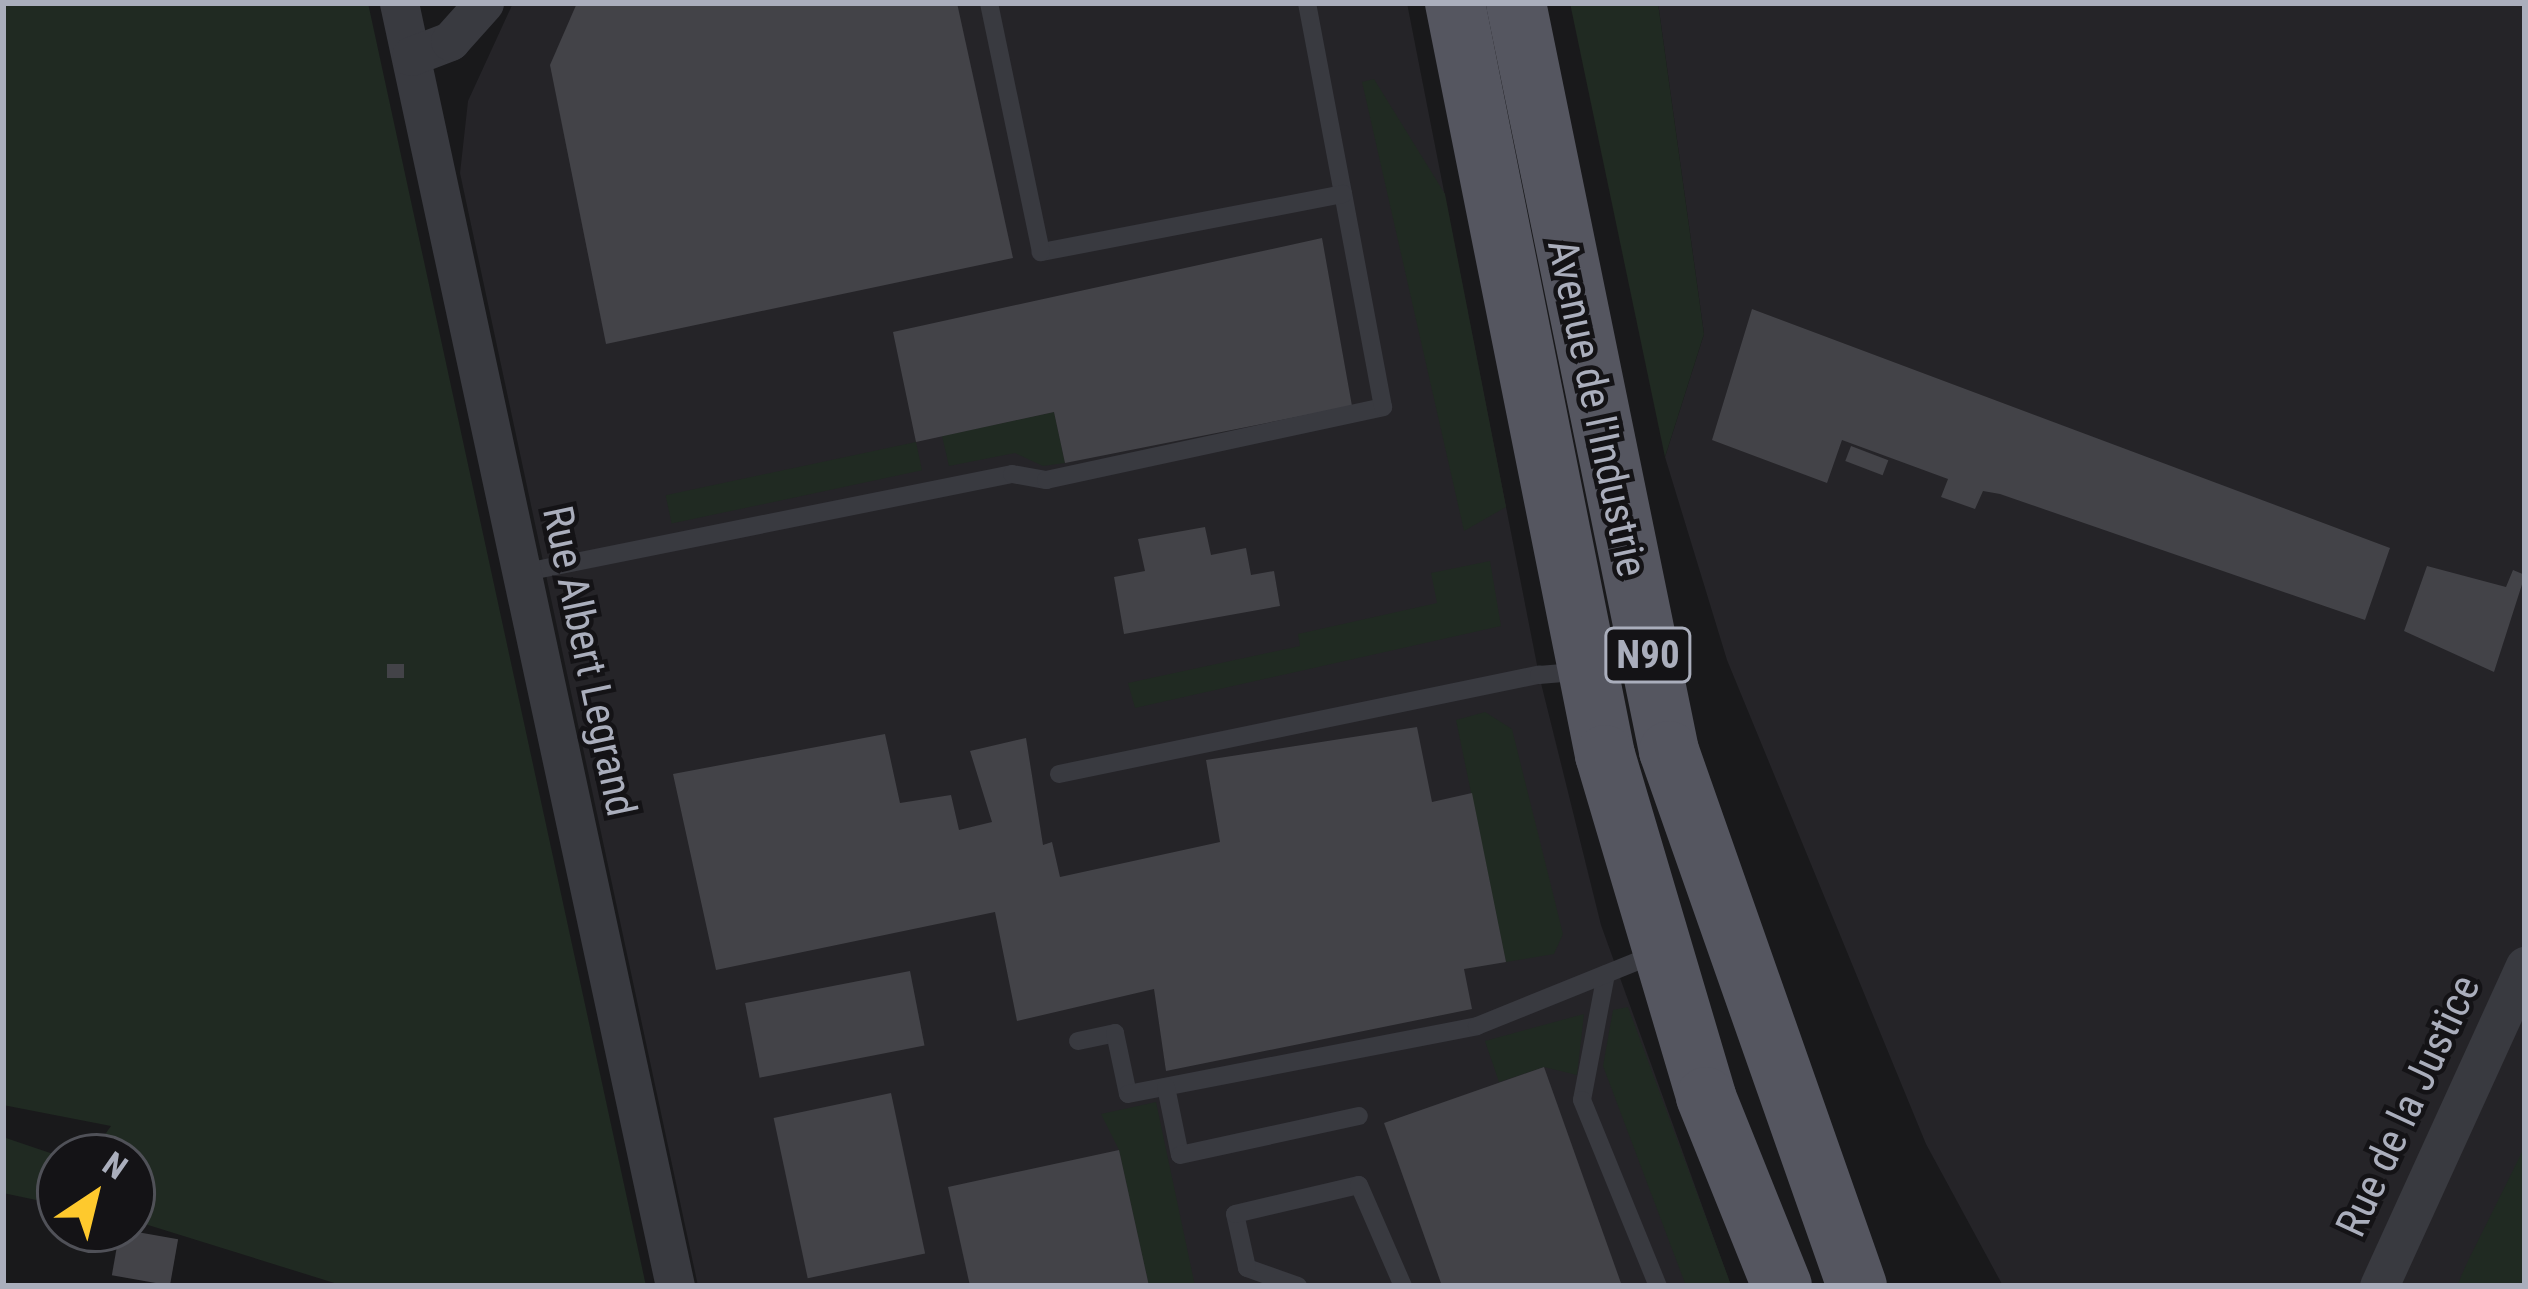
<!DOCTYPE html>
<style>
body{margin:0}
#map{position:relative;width:2528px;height:1289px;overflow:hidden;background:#19191b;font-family:"Roboto Condensed",sans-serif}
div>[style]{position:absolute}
.built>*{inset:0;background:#252428}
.green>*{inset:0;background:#202a22;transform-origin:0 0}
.building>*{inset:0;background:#434348;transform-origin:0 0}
.lane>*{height:18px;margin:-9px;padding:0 9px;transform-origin:9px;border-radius:9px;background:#393a40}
.street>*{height:39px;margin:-19.5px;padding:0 19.5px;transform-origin:19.5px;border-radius:19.5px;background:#393a40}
.primary>*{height:60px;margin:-30px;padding:0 30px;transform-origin:30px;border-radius:30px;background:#555660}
span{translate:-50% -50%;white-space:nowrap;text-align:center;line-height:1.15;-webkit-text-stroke:9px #141316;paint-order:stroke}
.shield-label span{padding:3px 9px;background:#141316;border:3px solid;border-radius:9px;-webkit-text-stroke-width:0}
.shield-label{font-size:39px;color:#aaaebc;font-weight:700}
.street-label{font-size:42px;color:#aaaebc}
.frame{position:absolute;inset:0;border:6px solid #aaaebc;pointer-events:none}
.north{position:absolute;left:36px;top:1133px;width:120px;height:120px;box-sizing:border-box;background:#141316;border:3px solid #505158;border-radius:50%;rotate:35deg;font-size:33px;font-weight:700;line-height:48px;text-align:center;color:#aaaebc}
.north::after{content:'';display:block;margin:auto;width:42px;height:54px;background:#fec92d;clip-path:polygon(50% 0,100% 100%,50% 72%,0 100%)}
</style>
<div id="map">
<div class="built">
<div style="clip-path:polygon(513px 3px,1407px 3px,1539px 675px,1601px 925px,1731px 1286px,698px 1286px,460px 173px,468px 101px)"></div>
<div style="clip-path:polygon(1658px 3px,2525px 3px,2525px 1286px,2003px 1286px,1926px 1144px,1727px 660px,1665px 457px,1704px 334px)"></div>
</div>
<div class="green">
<div style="clip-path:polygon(3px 3px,368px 3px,646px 1286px,344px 1286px,132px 1220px,132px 1157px,89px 1157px,111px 1126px,3px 1105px)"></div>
<div style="clip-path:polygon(1570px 3px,1658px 3px,1704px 334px,1665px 457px)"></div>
<div style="clip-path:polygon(1374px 79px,1445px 194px,1506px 507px,1464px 531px,1362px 82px)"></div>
<div style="clip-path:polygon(1054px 412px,1065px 463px,1043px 466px,1015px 453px,949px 466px,942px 436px)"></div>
<div style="left:916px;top:442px;width:29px;height:256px;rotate:78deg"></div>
<div style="clip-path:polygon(1490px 561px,1501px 626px,1135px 708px,1128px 683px,1300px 646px,1298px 634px,1437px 603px,1431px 573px)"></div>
<div style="clip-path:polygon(1485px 712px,1512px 729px,1563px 934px,1554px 954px,1506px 962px,1456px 720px)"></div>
<div style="clip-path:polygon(1628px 1007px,1731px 1285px,1728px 1286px,1686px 1286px,1603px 1066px,1613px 1010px)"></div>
<div style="clip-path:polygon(1584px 1014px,1577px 1075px,1544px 1067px,1499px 1082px,1485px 1041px)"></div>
<div style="clip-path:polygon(1156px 1102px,1195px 1286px,1149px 1286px,1119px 1150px,1101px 1114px)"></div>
<div style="clip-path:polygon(3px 1137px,62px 1157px,60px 1205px,3px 1193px)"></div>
<div style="clip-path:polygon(2525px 1146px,2525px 1286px,2457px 1286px,2466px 1265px)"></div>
</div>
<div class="building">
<div style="clip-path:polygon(577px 3px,957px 3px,1013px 258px,606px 344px,550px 65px)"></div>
<div style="clip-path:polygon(1322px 238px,1352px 406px,1065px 463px,1054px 412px,916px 442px,893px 332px)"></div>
<div style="clip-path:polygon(1752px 309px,2390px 548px,2365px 620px,2000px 494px,1983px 491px,1975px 509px,1941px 497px,1948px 479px,1842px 440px,1827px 483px,1712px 440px)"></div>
<div style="left:1851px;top:446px;width:40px;height:16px;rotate:21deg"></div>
<div style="clip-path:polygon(1205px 527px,1211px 555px,1246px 548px,1251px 575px,1274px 571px,1280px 606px,1124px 634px,1114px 577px,1145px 571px,1138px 539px)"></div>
<div style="clip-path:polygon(2427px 566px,2506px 587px,2513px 570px,2525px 575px,2494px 672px,2404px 631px)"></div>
<div style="left:387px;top:664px;width:17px;height:14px"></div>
<div style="clip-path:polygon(1417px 727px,1432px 802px,1472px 793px,1506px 962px,1464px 969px,1472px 1009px,1166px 1071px,1154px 989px,1017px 1021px,995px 912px,716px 970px,673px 774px,885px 734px,900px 803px,951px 795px,959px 830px,992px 822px,970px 751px,1026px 738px,1043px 845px,1052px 842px,1060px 877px,1220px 842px,1206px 760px)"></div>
<div style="left:910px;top:971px;width:76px;height:168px;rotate:79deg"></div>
<div style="clip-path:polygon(1544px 1067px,1622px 1286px,1442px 1286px,1384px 1123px)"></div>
<div style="left:891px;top:1093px;width:164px;height:120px;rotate:78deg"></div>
<div style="clip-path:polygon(1119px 1150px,1149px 1286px,970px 1286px,948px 1187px)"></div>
<div style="left:120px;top:1229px;width:59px;height:47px;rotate:10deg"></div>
</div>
<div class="lane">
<div style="left:1307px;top:3px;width:194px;rotate:79.3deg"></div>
<div style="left:521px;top:573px;width:501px;rotate:-11.4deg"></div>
<div style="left:1012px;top:474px;width:35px;rotate:10deg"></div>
<div style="left:1046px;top:480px;width:345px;rotate:-12.2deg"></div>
<div style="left:1383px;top:407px;width:217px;rotate:-100.6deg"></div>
<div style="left:1343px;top:194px;width:308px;rotate:169.1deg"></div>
<div style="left:1041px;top:252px;width:254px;rotate:-101.8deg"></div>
<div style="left:1059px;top:774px;width:490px;rotate:-11.7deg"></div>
<div style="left:1539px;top:675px;width:107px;rotate:-4.8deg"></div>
<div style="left:1606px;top:974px;width:128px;rotate:100.8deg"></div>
<div style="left:1582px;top:1100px;width:201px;rotate:67.8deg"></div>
<div style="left:1078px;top:1041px;width:38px;rotate:-12deg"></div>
<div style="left:1115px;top:1033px;width:62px;rotate:78deg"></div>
<div style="left:1128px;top:1094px;width:356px;rotate:-11deg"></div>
<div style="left:1477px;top:1026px;width:190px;rotate:-22deg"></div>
<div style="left:1166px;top:1087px;width:69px;rotate:78.4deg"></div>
<div style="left:1180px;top:1155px;width:183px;rotate:-12.3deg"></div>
<div style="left:1298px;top:1286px;width:54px;rotate:-160.6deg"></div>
<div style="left:1247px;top:1268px;width:55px;rotate:-102.5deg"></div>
<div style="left:1235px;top:1214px;width:127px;rotate:-13.2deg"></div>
<div style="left:1359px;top:1185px;width:110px;rotate:66.5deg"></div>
</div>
<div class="street">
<div style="left:399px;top:3px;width:1312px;rotate:77.86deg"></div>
<div style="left:411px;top:56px;width:42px;rotate:-21deg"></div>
<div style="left:450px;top:41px;width:51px;rotate:-48.2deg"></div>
<div style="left:2379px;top:1286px;width:352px;rotate:-65.5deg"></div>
</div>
<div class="primary">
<div style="left:1455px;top:3px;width:767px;rotate:78.72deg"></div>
<div style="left:1605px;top:755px;width:357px;rotate:73.5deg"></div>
<div style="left:1706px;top:1097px;width:204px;rotate:68.1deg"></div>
<div style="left:1516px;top:3px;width:763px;rotate:78.44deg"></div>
<div style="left:1669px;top:751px;width:567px;rotate:70.64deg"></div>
</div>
<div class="shield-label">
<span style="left:1648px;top:655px">N90</span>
</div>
<div class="street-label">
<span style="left:1597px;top:408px;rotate:78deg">Avenue de l'Industrie</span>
<span style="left:589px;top:661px;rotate:78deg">Rue Albert Legrand</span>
<span style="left:2408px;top:1106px;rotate:-65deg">Rue de la Justice</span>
</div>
<div class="frame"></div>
<div class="north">N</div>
</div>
